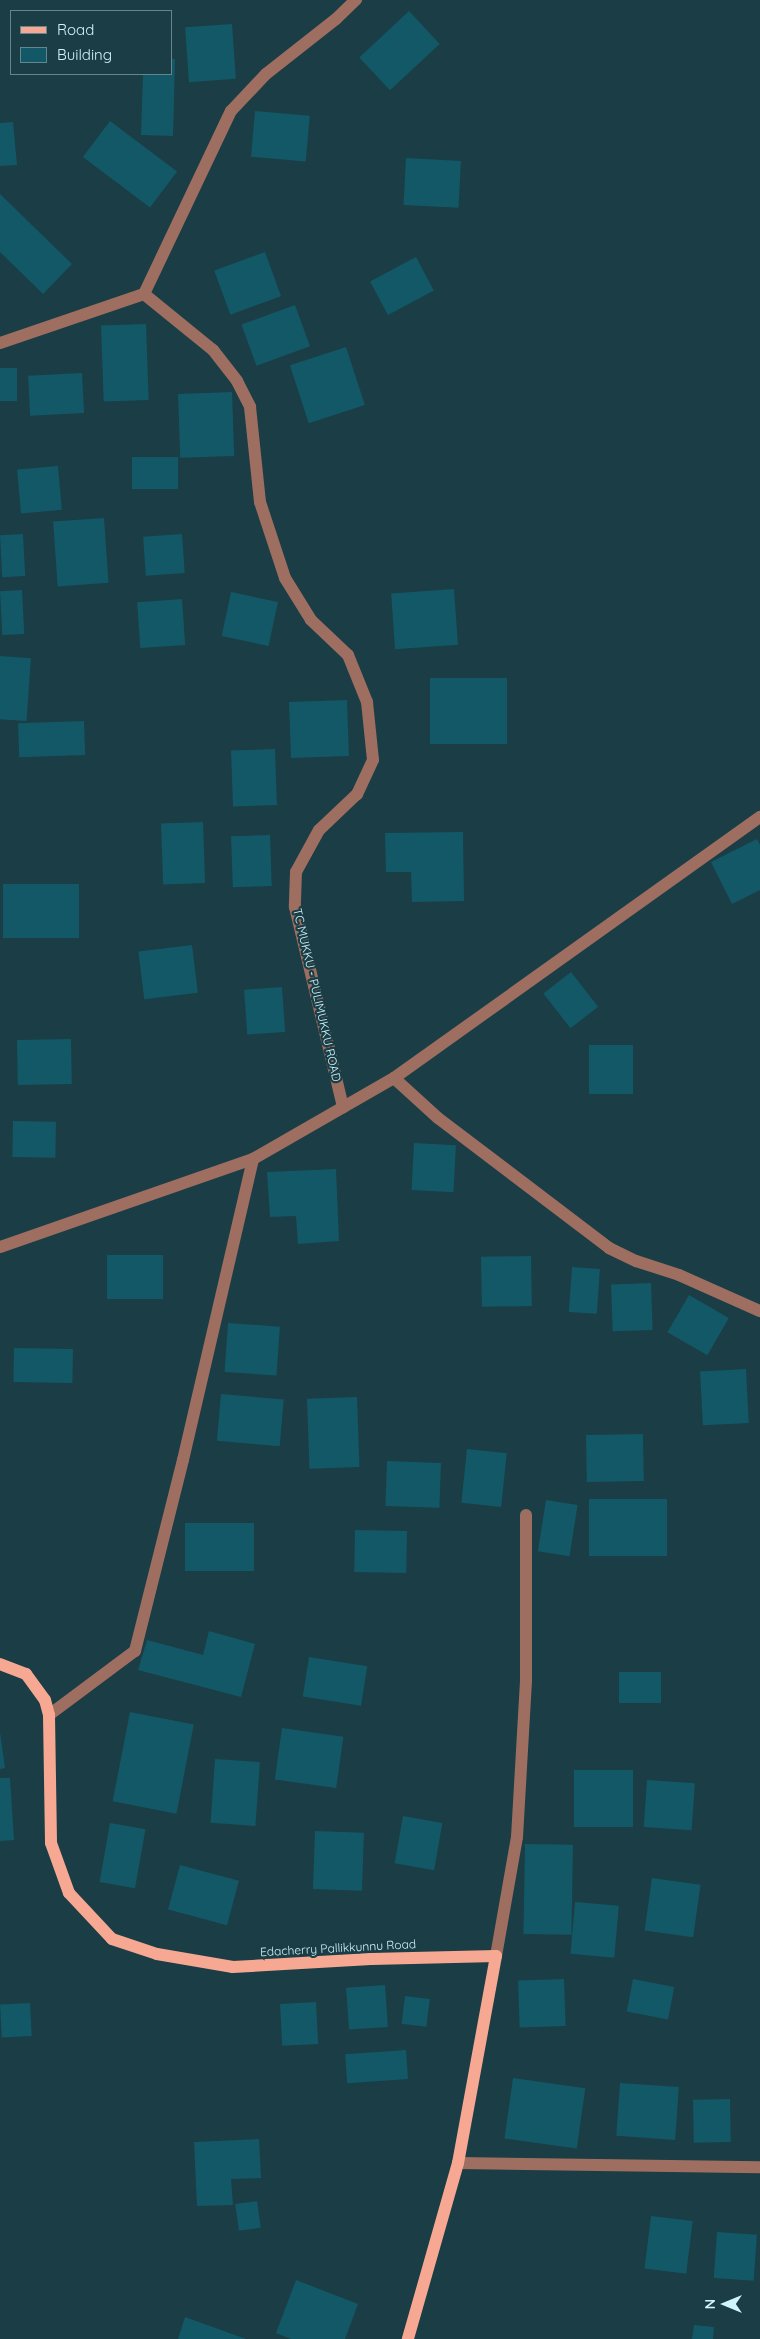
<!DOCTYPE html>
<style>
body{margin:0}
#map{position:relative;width:760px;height:2339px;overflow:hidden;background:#1b3d45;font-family:Quicksand,sans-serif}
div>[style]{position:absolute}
.building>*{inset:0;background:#135866;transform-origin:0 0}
.minor>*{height:12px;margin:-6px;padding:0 6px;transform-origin:6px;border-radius:6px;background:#9e6e61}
.major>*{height:12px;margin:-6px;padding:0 6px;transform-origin:6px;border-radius:6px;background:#f7a893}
span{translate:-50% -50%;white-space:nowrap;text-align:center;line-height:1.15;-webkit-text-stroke:4.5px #1b3d45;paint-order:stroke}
.street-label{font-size:12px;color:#cef4fe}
.legend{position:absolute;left:10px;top:10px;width:162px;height:65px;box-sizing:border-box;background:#1b3d45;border:1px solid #63868f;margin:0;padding:6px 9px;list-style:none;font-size:15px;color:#cef4fe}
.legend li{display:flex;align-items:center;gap:10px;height:25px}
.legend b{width:25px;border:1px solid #63868f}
.north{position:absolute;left:700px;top:2279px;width:50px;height:50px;-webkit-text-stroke:4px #1b3d45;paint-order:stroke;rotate:270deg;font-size:14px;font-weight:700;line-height:20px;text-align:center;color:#cef4fe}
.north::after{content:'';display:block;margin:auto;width:18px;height:22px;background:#cef4fe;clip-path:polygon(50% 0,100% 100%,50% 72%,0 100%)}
</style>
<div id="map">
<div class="building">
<div style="left:409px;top:11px;width:45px;height:68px;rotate:47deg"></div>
<div style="left:232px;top:24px;width:55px;height:47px;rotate:86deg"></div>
<div style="clip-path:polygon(171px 59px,175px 59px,173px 136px,141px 135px,143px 74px,171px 74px)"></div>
<div style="left:255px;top:111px;width:55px;height:46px;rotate:5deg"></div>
<div style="left:110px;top:121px;width:84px;height:45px;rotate:37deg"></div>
<div style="clip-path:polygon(13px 122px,17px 165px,0 166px,0 123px)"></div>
<div style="left:406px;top:158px;width:55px;height:47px;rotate:3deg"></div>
<div style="clip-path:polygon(0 194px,72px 264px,43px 294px,0 252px)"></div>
<div style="left:265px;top:252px;width:47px;height:54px;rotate:70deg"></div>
<div style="left:416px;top:257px;width:38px;height:52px;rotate:62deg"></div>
<div style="left:295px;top:305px;width:44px;height:57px;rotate:70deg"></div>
<div style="left:146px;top:324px;width:76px;height:45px;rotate:88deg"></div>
<div style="left:346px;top:347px;width:61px;height:59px;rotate:72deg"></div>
<div style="left:17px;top:368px;width:33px;height:17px;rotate:90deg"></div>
<div style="left:82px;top:373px;width:40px;height:54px;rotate:87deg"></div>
<div style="left:232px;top:392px;width:64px;height:54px;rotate:88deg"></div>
<div style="left:132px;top:457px;width:46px;height:32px"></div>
<div style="left:58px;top:466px;width:44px;height:41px;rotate:85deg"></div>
<div style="left:104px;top:518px;width:65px;height:51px;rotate:86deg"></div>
<div style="left:23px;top:534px;width:42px;height:23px;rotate:87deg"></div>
<div style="left:182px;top:534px;width:39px;height:39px;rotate:86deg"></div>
<div style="left:454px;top:589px;width:56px;height:63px;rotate:86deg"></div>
<div style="left:22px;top:590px;width:44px;height:22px;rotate:87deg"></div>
<div style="left:231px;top:592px;width:48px;height:45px;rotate:12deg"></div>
<div style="left:182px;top:599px;width:46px;height:45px;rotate:86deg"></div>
<div style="left:0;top:656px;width:31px;height:63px;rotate:4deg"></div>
<div style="left:430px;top:678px;width:77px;height:66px"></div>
<div style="left:347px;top:700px;width:56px;height:58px;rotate:88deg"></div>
<div style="left:84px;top:721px;width:34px;height:66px;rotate:88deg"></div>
<div style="left:275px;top:749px;width:56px;height:44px;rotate:88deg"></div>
<div style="left:203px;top:822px;width:61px;height:42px;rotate:88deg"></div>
<div style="clip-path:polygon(463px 832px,464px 901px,412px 902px,411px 872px,386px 872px,385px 833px)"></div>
<div style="left:270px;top:835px;width:51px;height:39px;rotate:88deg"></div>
<div style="clip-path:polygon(757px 839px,760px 845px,760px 890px,732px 904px,711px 862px)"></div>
<div style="left:3px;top:884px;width:76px;height:54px"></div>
<div style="left:192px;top:945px;width:48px;height:54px;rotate:83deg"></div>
<div style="left:571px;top:972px;width:44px;height:35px;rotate:52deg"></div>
<div style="left:282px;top:987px;width:45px;height:38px;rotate:86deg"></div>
<div style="left:71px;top:1039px;width:45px;height:54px;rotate:89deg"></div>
<div style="left:589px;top:1045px;width:44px;height:49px"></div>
<div style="left:13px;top:1121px;width:43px;height:36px;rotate:1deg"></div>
<div style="left:414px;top:1143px;width:42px;height:47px;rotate:3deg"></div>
<div style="clip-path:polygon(336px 1169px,339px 1241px,298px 1244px,296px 1216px,270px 1217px,267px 1172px)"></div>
<div style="left:107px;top:1255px;width:56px;height:44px"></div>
<div style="left:531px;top:1256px;width:50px;height:50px;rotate:89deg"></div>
<div style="left:572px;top:1267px;width:28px;height:45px;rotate:4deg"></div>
<div style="left:651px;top:1283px;width:47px;height:40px;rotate:88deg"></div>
<div style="left:689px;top:1295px;width:46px;height:43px;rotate:30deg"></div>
<div style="left:228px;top:1323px;width:52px;height:49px;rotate:4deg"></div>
<div style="left:14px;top:1348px;width:59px;height:34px;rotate:1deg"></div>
<div style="left:746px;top:1369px;width:54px;height:46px;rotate:87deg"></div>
<div style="left:221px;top:1394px;width:63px;height:47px;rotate:5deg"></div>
<div style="left:357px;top:1397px;width:70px;height:50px;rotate:88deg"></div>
<div style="left:643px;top:1434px;width:47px;height:57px;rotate:89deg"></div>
<div style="left:467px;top:1449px;width:40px;height:54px;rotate:6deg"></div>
<div style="left:387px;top:1461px;width:54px;height:45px;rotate:2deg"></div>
<div style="left:589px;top:1499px;width:78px;height:57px"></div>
<div style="left:546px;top:1500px;width:32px;height:52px;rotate:9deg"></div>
<div style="left:185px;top:1523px;width:69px;height:48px"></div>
<div style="left:355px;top:1530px;width:52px;height:42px;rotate:1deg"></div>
<div style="clip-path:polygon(209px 1631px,255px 1644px,241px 1697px,138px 1670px,147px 1640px,203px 1655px)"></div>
<div style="left:309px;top:1657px;width:59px;height:40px;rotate:9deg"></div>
<div style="left:661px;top:1672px;width:31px;height:42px;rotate:90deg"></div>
<div style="left:130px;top:1712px;width:65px;height:91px;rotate:11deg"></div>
<div style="left:282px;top:1728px;width:62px;height:52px;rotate:8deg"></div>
<div style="clip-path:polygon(0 1732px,5px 1768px,0 1769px)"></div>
<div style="left:215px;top:1759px;width:45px;height:64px;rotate:4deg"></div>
<div style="left:574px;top:1770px;width:59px;height:57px"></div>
<div style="clip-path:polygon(0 1778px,10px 1778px,14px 1840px,0 1841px)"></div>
<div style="left:647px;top:1780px;width:48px;height:47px;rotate:4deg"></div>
<div style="left:403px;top:1816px;width:40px;height:48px;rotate:10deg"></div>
<div style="left:110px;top:1823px;width:36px;height:60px;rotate:10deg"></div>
<div style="left:315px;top:1831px;width:49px;height:58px;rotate:2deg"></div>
<div style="left:525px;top:1844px;width:48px;height:90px;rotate:1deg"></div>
<div style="left:180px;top:1865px;width:61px;height:46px;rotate:15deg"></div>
<div style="left:652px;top:1878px;width:49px;height:53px;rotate:8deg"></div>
<div style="left:575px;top:1902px;width:44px;height:52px;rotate:5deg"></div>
<div style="left:564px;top:1979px;width:47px;height:46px;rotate:88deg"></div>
<div style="left:633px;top:1979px;width:42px;height:33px;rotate:11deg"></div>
<div style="left:385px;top:1985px;width:42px;height:39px;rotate:86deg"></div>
<div style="left:405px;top:1996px;width:25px;height:28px;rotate:7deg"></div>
<div style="left:316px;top:2002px;width:42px;height:36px;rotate:87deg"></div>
<div style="left:30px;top:2003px;width:33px;height:30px;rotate:87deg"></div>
<div style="left:406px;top:2050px;width:29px;height:61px;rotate:86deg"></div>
<div style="left:513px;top:2078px;width:73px;height:61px;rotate:8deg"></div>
<div style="left:620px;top:2083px;width:59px;height:53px;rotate:4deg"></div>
<div style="left:730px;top:2099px;width:43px;height:37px;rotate:89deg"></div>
<div style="clip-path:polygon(259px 2139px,261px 2178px,231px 2179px,233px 2205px,197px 2206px,194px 2142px)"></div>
<div style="left:257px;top:2201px;width:27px;height:22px;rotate:82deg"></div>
<div style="left:651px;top:2216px;width:42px;height:53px;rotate:7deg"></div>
<div style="left:717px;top:2232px;width:40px;height:46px;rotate:4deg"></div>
<div style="clip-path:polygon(296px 2280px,358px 2304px,345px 2339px,291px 2339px,276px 2333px)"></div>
<div style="clip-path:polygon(185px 2317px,246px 2339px,178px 2339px)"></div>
<div style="clip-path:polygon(694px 2325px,714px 2327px,713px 2339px,692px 2339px)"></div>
</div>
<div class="minor">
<div style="left:144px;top:294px;width:89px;rotate:39.1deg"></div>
<div style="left:213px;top:350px;width:39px;rotate:52deg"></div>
<div style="left:237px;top:381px;width:29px;rotate:63deg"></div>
<div style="left:250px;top:407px;width:96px;rotate:84deg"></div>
<div style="left:260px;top:502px;width:80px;rotate:71.8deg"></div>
<div style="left:285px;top:578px;width:49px;rotate:58.2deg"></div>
<div style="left:311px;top:620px;width:51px;rotate:43.4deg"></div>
<div style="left:348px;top:655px;width:51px;rotate:68deg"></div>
<div style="left:367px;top:702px;width:58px;rotate:84.1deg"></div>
<div style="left:373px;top:760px;width:38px;rotate:115deg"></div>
<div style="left:357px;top:794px;width:52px;rotate:136.5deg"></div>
<div style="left:319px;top:830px;width:48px;rotate:118.7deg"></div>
<div style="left:296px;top:872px;width:35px;rotate:92deg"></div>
<div style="left:295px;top:907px;width:206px;rotate:76.5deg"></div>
<div style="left:0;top:343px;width:152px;rotate:-18.8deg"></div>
<div style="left:144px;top:294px;width:203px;rotate:-64.6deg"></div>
<div style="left:231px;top:111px;width:51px;rotate:-46.6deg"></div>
<div style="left:266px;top:74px;width:89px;rotate:-38.2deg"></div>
<div style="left:336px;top:19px;width:28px;rotate:-44deg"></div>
<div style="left:394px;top:1078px;width:59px;rotate:42.3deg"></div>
<div style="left:438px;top:1118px;width:215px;rotate:37.2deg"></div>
<div style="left:609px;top:1248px;width:30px;rotate:26deg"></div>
<div style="left:636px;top:1261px;width:45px;rotate:18deg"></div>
<div style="left:679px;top:1275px;width:89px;rotate:24deg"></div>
<div style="left:0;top:1247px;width:268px;rotate:-19.2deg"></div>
<div style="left:253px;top:1159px;width:163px;rotate:-29.9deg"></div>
<div style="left:394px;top:1078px;width:450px;rotate:-35.5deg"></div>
<div style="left:49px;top:1715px;width:107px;rotate:-36.7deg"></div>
<div style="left:135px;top:1651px;width:197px;rotate:-75.9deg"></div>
<div style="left:183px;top:1460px;width:309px;rotate:-76.9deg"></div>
<div style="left:496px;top:1956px;width:121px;rotate:-80deg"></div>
<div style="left:517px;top:1837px;width:156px;rotate:-86.7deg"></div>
<div style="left:526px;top:1681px;width:166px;rotate:-90deg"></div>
<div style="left:458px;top:2163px;width:302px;rotate:0.8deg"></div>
</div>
<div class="major">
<div style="left:0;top:1664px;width:28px;rotate:21deg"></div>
<div style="left:26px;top:1674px;width:32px;rotate:54deg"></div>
<div style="left:45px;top:1700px;width:16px;rotate:75deg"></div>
<div style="left:49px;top:1715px;width:128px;rotate:89.1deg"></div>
<div style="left:51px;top:1843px;width:53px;rotate:70.2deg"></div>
<div style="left:69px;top:1893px;width:63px;rotate:46.9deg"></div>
<div style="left:112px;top:1939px;width:47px;rotate:18.4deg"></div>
<div style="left:157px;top:1954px;width:77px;rotate:9.7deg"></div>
<div style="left:233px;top:1967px;width:138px;rotate:-3.3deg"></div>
<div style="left:371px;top:1959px;width:125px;rotate:-1.4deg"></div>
<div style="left:496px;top:1956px;width:210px;rotate:100.4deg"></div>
<div style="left:458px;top:2163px;width:183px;rotate:105.9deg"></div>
</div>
<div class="street-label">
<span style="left:317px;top:995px;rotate:77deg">TC MUKKU - PULIMUKKU ROAD</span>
<span style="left:338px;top:1948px;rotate:-3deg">Edacherry Pallikkunnu Road</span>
</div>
<ul class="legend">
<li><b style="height:6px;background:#f7a893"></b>Road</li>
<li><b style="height:14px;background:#135866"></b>Building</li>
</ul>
<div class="north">N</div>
</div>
